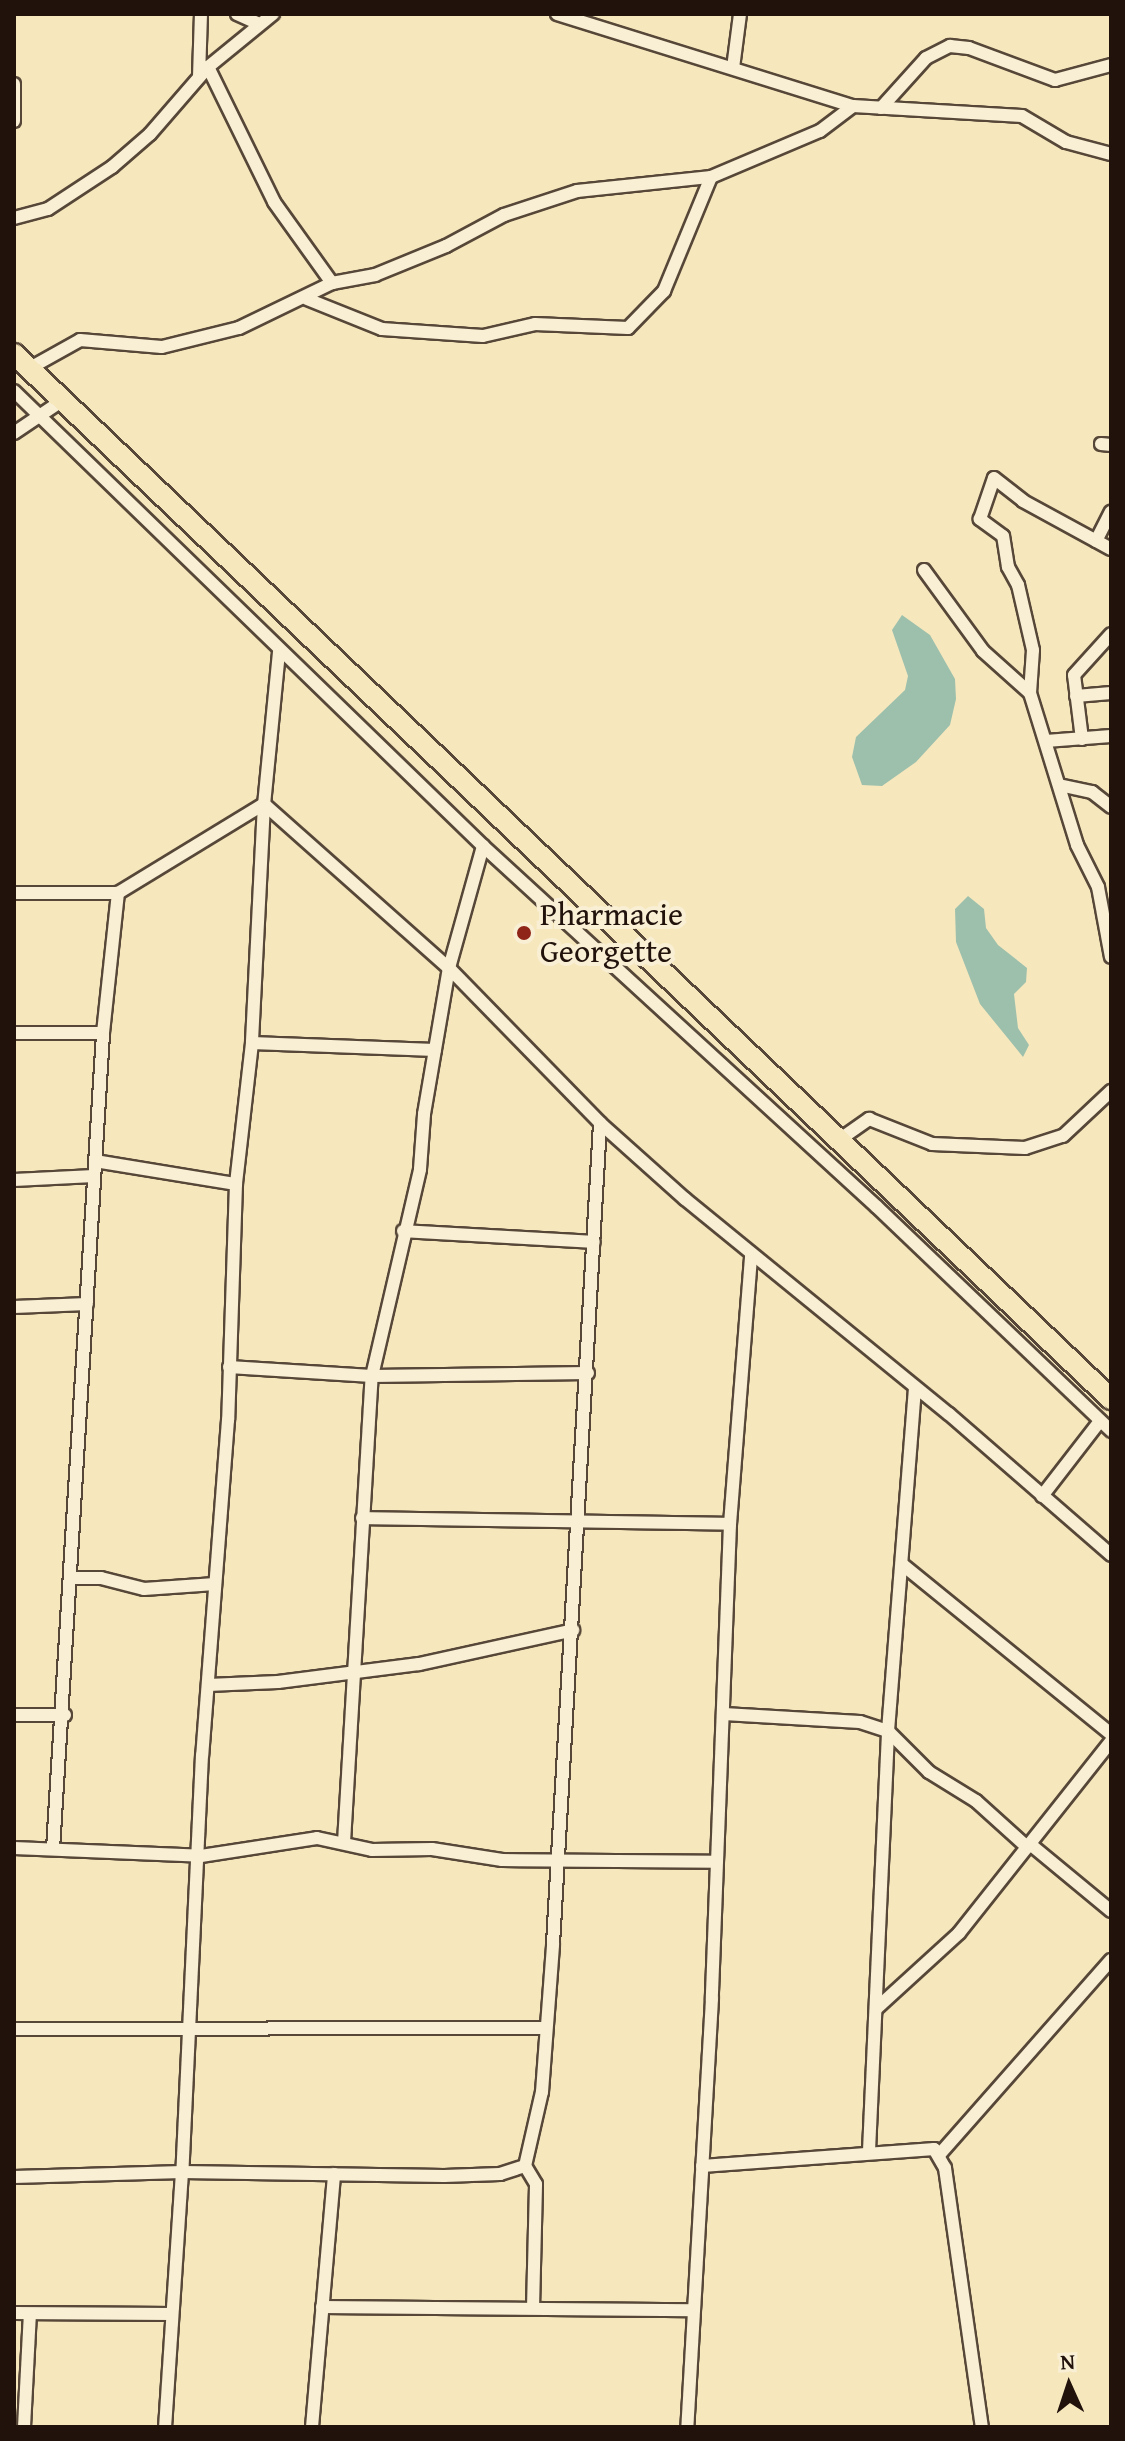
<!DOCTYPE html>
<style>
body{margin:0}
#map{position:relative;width:1125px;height:2441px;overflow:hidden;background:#f6e7bd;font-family:"Gentium Book Plus",serif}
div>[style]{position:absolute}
.water>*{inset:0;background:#9dc0ad}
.roads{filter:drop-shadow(2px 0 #564738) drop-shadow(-2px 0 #564738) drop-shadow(0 2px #564738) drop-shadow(0 -2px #564738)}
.minor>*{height:12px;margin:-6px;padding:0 6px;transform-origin:6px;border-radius:6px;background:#f9efd4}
.primary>*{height:20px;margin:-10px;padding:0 10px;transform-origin:10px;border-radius:10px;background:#f6e7bd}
.dots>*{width:22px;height:22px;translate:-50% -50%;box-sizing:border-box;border:4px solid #f9efd4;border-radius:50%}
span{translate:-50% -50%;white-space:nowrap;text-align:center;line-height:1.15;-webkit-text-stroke:8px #f9efd4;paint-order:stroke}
.poi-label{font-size:32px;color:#21120c}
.left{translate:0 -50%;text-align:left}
.frame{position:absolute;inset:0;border:16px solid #21120c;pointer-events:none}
.north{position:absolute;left:1029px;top:2345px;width:80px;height:80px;-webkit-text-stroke:6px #f9efd4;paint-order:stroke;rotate:357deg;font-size:22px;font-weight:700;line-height:32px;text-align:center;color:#21120c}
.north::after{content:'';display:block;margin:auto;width:28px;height:36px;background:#21120c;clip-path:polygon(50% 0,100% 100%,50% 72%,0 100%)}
</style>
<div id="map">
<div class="water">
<div style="clip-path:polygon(902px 615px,930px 635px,955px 679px,956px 699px,950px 725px,916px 762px,882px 786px,862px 785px,852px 757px,856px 737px,905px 690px,908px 676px,892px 630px)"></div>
<div style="clip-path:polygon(968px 896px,984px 909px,986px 928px,998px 945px,1027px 968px,1026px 982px,1014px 994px,1018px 1028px,1029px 1045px,1023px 1057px,980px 1004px,956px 942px,955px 909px)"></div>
</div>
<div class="roads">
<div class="minor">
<div style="left:237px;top:14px;width:22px;rotate:24deg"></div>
<div style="left:557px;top:14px;width:310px;rotate:17.3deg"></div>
<div style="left:853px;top:106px;width:169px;rotate:3.4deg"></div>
<div style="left:1022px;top:116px;width:51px;rotate:30.6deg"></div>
<div style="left:1066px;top:142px;width:47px;rotate:14.9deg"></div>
<div style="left:208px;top:67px;width:150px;rotate:63.9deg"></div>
<div style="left:274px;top:202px;width:100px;rotate:54.4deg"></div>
<div style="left:733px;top:68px;width:54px;rotate:-82.6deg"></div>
<div style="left:199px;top:77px;width:63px;rotate:-88.2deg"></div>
<div style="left:14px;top:84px;width:37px;rotate:90deg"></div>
<div style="left:881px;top:108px;width:67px;rotate:-48deg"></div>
<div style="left:926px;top:58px;width:27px;rotate:-27deg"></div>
<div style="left:950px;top:46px;width:19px;rotate:6deg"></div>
<div style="left:969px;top:48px;width:92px;rotate:20.4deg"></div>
<div style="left:1055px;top:80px;width:58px;rotate:-15deg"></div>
<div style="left:14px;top:218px;width:35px;rotate:-15deg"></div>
<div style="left:48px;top:209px;width:77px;rotate:-33.3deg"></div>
<div style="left:112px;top:167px;width:50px;rotate:-41deg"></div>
<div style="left:150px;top:134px;width:89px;rotate:-49.1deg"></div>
<div style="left:208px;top:67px;width:84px;rotate:-39.2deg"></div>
<div style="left:307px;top:299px;width:81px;rotate:21.8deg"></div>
<div style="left:382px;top:329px;width:101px;rotate:4deg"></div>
<div style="left:483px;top:336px;width:53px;rotate:-13deg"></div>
<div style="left:535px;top:324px;width:93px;rotate:2.5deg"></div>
<div style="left:628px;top:328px;width:52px;rotate:-45.8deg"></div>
<div style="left:664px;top:291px;width:123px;rotate:-67.6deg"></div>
<div style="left:711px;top:177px;width:118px;rotate:-22.9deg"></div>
<div style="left:820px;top:131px;width:41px;rotate:-37.1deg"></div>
<div style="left:30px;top:368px;width:57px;rotate:-29.2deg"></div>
<div style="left:80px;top:340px;width:82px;rotate:4.9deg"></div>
<div style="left:162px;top:347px;width:79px;rotate:-13.9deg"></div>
<div style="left:239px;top:328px;width:103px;rotate:-25.8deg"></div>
<div style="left:332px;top:283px;width:44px;rotate:-10.5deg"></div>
<div style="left:375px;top:275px;width:77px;rotate:-22.2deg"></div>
<div style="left:446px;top:246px;width:66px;rotate:-28.1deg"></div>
<div style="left:504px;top:215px;width:77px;rotate:-18.2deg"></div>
<div style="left:577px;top:191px;width:135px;rotate:-6deg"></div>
<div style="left:14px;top:391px;width:653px;rotate:44.13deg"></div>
<div style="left:483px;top:846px;width:534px;rotate:42.5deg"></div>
<div style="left:877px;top:1207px;width:324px;rotate:43.7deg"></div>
<div style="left:14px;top:433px;width:59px;rotate:-34deg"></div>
<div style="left:1101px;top:444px;width:10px;rotate:6deg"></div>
<div style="left:1096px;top:541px;width:33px;rotate:-63deg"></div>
<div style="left:924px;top:570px;width:100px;rotate:53.9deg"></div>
<div style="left:983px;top:651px;width:63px;rotate:41.8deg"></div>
<div style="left:1030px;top:693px;width:159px;rotate:72.8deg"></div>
<div style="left:1077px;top:845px;width:47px;rotate:63.4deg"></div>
<div style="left:1098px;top:887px;width:71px;rotate:79.5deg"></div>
<div style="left:279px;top:652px;width:153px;rotate:95.6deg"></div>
<div style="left:264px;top:804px;width:239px;rotate:92.9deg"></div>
<div style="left:252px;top:1043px;width:142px;rotate:96.5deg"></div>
<div style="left:236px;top:1184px;width:236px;rotate:91.9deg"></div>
<div style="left:228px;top:1420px;width:336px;rotate:94.4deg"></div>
<div style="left:202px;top:1755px;width:417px;rotate:92.7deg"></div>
<div style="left:182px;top:2172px;width:262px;rotate:0.9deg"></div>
<div style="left:444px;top:2176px;width:56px;rotate:-2deg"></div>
<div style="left:500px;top:2174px;width:26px;rotate:-18deg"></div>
<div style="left:1030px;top:693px;width:43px;rotate:-86deg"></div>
<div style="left:1033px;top:650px;width:67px;rotate:-103deg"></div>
<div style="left:1018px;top:585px;width:21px;rotate:-119deg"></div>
<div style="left:1008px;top:567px;width:31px;rotate:-99deg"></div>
<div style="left:1003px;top:536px;width:29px;rotate:-144deg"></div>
<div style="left:980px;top:519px;width:43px;rotate:-71.1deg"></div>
<div style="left:994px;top:478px;width:37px;rotate:38deg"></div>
<div style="left:1023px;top:501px;width:100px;rotate:28.6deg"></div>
<div style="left:1076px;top:696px;width:35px;rotate:-5deg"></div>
<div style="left:1082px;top:739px;width:64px;rotate:-97.1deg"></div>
<div style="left:1074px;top:675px;width:55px;rotate:-47.9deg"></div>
<div style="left:1046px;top:741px;width:65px;rotate:-4.4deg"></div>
<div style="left:1059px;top:785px;width:34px;rotate:12deg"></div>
<div style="left:1092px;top:792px;width:24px;rotate:38deg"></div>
<div style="left:264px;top:804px;width:247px;rotate:41.6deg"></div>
<div style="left:449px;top:968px;width:216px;rotate:45.7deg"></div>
<div style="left:600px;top:1123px;width:114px;rotate:41.8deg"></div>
<div style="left:685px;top:1199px;width:340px;rotate:39.2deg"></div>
<div style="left:949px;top:1414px;width:215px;rotate:41deg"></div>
<div style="left:14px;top:893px;width:104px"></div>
<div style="left:14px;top:1033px;width:89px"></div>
<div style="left:252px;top:1043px;width:183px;rotate:2.2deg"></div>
<div style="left:839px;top:1140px;width:37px;rotate:-35deg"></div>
<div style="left:869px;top:1119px;width:68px;rotate:21.6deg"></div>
<div style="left:932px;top:1144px;width:93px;rotate:2.5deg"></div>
<div style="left:1025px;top:1148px;width:40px;rotate:-18deg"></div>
<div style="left:1063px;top:1136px;width:66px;rotate:-43.2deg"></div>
<div style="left:95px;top:1161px;width:143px;rotate:9.3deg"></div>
<div style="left:14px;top:1180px;width:80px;rotate:-2.9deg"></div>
<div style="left:403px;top:1231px;width:191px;rotate:3.3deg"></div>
<div style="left:14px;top:1307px;width:73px;rotate:-2.4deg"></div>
<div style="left:229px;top:1367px;width:143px;rotate:3.6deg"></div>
<div style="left:372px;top:1376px;width:216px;rotate:-0.8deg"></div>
<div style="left:1042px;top:1496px;width:95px;rotate:-52.3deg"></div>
<div style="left:362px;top:1518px;width:368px;rotate:0.9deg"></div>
<div style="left:730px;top:1524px;width:475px;rotate:92.2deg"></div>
<div style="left:712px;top:1999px;width:429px;rotate:93.3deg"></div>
<div style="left:730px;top:1524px;width:270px;rotate:-85.5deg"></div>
<div style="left:903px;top:1565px;width:268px;rotate:39.1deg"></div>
<div style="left:71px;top:1578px;width:30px"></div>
<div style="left:101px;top:1578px;width:44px;rotate:14.3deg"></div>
<div style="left:144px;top:1589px;width:71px;rotate:-4deg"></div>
<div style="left:208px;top:1685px;width:70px;rotate:-2.5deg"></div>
<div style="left:278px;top:1682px;width:142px;rotate:-7.3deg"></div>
<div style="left:419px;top:1664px;width:158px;rotate:-12.4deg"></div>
<div style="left:724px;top:1714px;width:136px;rotate:3.4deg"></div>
<div style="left:860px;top:1722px;width:29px;rotate:18deg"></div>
<div style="left:888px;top:1731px;width:58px;rotate:45deg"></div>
<div style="left:929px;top:1772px;width:55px;rotate:31.7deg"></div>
<div style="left:976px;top:1801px;width:69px;rotate:42deg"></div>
<div style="left:14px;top:1715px;width:51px"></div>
<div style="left:344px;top:1842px;width:467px;rotate:-86.6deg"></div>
<div style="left:372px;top:1376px;width:212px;rotate:-76.9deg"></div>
<div style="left:420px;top:1169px;width:55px;rotate:-85.8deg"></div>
<div style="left:424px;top:1114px;width:148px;rotate:-80.3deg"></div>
<div style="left:449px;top:968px;width:127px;rotate:-74.4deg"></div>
<div style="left:1030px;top:1844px;width:105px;rotate:39.6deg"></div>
<div style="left:14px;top:1848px;width:187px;rotate:2.4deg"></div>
<div style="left:201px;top:1856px;width:117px;rotate:-8.8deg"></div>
<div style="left:317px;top:1838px;width:56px;rotate:12.3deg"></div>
<div style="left:372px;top:1850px;width:60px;rotate:-1deg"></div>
<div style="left:432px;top:1849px;width:71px;rotate:8.9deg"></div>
<div style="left:502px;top:1860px;width:214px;rotate:0.5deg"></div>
<div style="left:53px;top:1849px;width:818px;rotate:-86.49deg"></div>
<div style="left:103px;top:1033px;width:141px;rotate:-83.9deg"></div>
<div style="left:118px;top:893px;width:171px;rotate:-31.4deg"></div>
<div style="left:877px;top:2008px;width:111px;rotate:-42.4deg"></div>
<div style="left:959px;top:1933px;width:245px;rotate:-51.6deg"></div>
<div style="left:14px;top:2029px;width:532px;rotate:-0.11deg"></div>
<div style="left:869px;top:2151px;width:420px;rotate:-87.4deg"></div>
<div style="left:888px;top:1731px;width:344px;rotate:-85.5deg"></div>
<div style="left:939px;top:2155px;width:260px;rotate:-48.6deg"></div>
<div style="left:702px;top:2166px;width:233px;rotate:-4.2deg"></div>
<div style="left:934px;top:2149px;width:22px;rotate:60deg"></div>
<div style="left:945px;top:2168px;width:262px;rotate:81.9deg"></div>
<div style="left:14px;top:2177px;width:168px;rotate:-1.7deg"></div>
<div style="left:182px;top:2172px;width:256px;rotate:93.8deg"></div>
<div style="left:322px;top:2307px;width:371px;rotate:0.5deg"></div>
<div style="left:533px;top:2308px;width:124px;rotate:-88.6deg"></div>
<div style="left:536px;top:2184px;width:21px;rotate:-121deg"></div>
<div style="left:525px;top:2166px;width:76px;rotate:-77.1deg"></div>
<div style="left:542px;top:2092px;width:148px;rotate:-85.7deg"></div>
<div style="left:553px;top:1944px;width:822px;rotate:-86.72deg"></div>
<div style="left:14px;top:2313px;width:158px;rotate:0.4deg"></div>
<div style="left:24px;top:2427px;width:113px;rotate:-87deg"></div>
<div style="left:312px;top:2427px;width:254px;rotate:-85deg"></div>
</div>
<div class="primary">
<div style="left:14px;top:354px;width:1515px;rotate:43.61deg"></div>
</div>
</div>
<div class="dots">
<div style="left:524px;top:933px;background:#8f2418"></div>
</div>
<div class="poi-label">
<span class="left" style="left:540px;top:933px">Pharmacie<br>Georgette</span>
</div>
<div class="frame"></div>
<div class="north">N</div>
</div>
